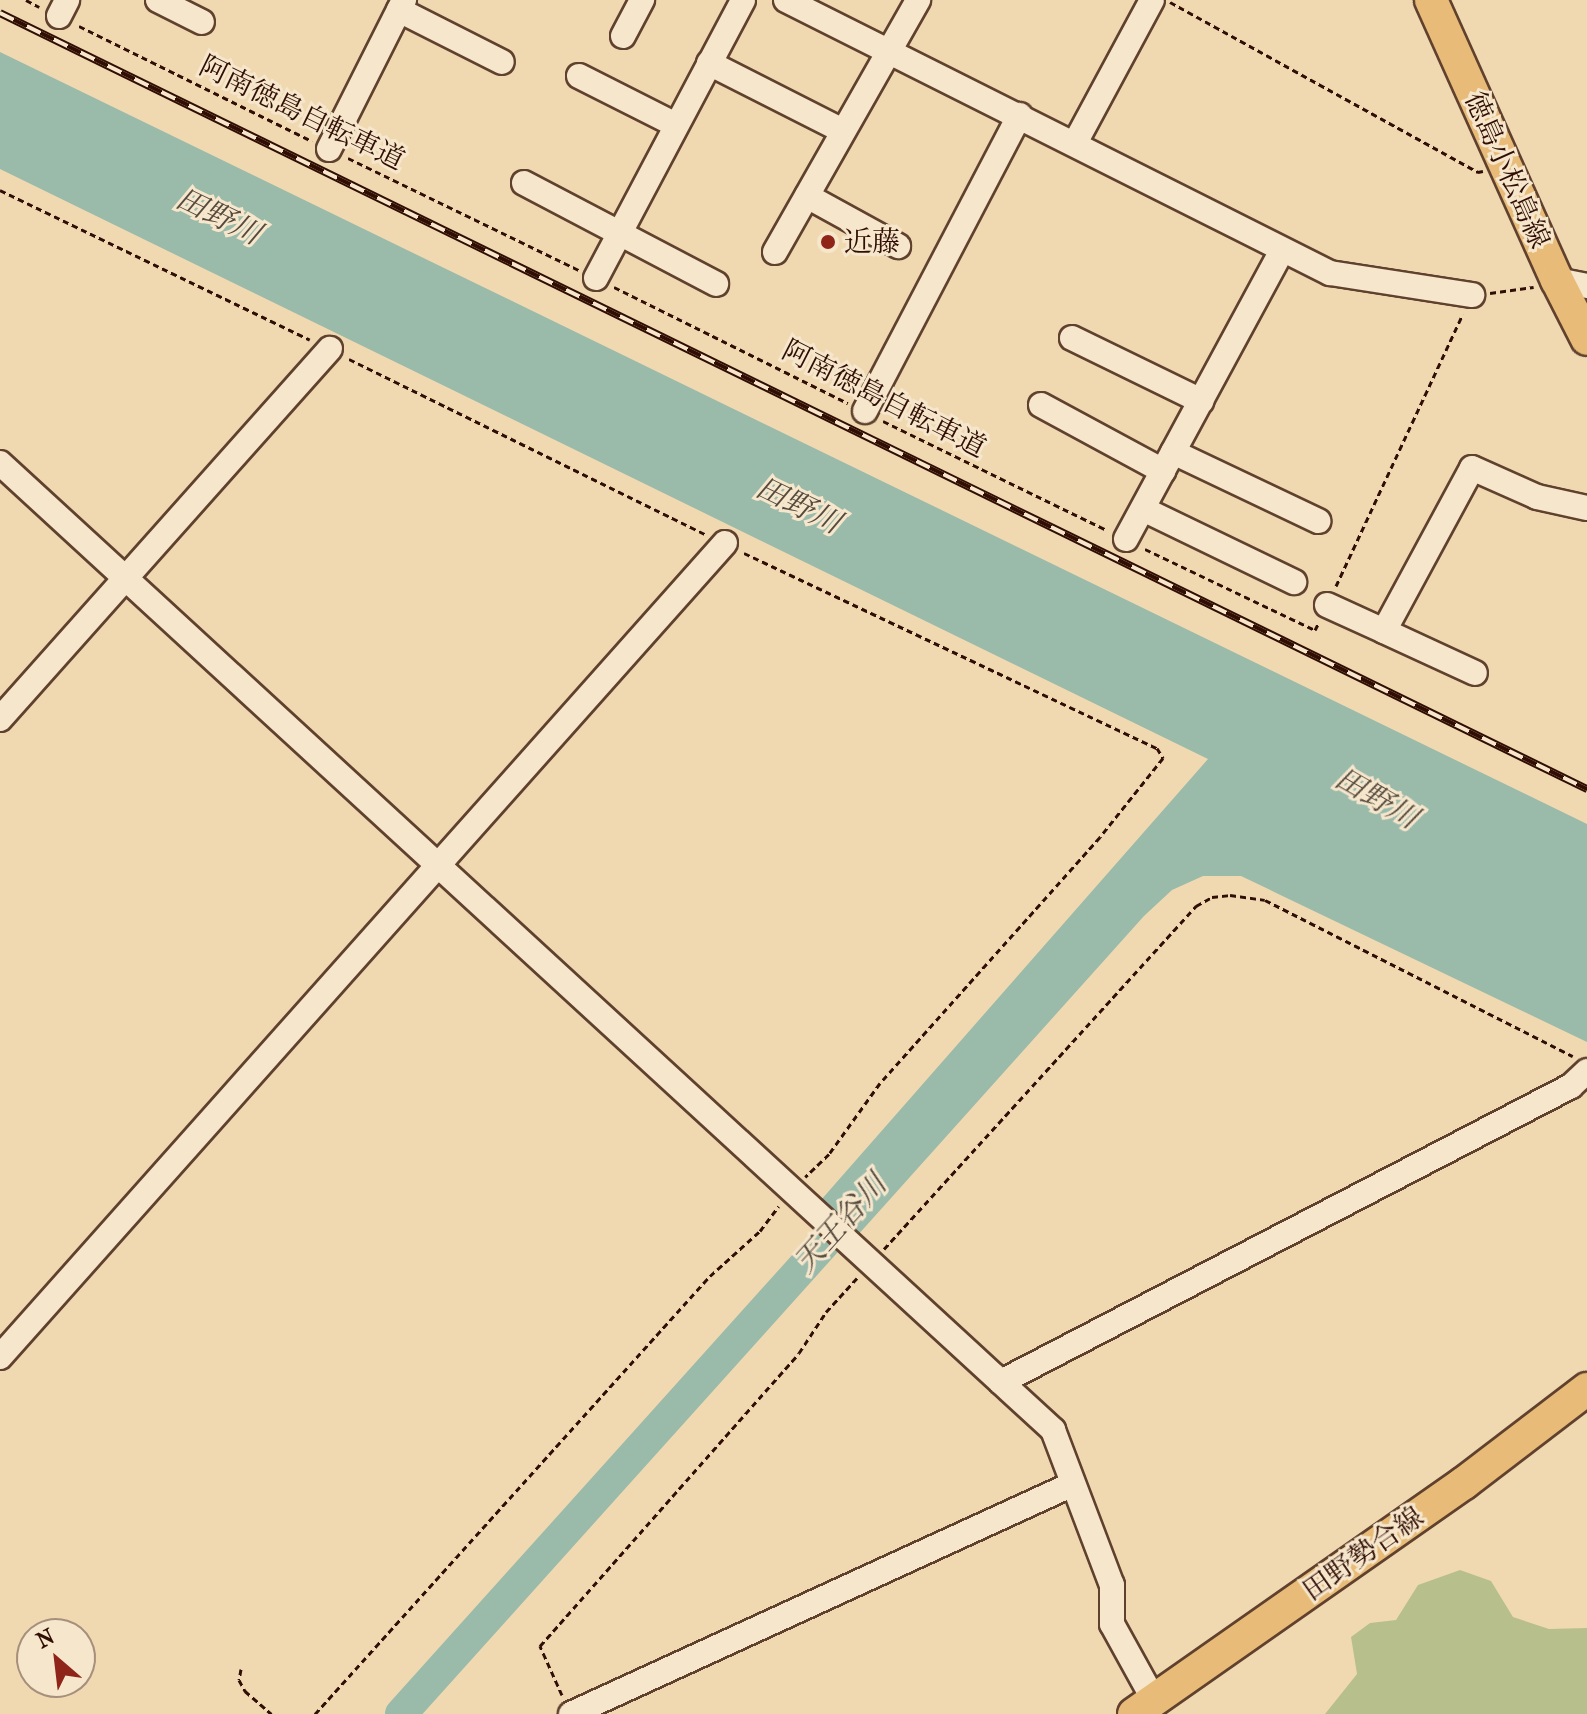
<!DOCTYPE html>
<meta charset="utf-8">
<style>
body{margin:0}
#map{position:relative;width:1587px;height:1714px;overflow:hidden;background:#f0d9b1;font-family:"IM FELL French Canon","Noto Serif JP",serif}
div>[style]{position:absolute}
.green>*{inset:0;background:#b7c08d}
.water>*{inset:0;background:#9abaaa}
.river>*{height:32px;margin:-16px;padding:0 16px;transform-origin:16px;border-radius:16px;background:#9abaaa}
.path>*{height:3px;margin-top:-1.5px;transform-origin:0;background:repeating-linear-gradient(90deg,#300e03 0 6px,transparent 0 10px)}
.roads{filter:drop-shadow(2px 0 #60412e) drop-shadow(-2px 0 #60412e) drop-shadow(0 2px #60412e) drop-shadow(0 -2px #60412e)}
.minor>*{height:24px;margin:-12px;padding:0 12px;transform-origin:12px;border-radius:12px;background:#f5e6cc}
.major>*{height:32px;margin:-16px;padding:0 16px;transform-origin:16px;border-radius:16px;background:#e8bc78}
.rail>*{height:8px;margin-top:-4px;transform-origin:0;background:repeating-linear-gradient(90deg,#f5e6cc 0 15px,#300e03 0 30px);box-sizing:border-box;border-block:2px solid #300e03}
.dots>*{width:22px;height:22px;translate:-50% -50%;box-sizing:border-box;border:4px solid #f5e6cc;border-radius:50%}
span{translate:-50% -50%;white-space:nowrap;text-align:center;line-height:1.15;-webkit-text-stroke:6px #f5e6cc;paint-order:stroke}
.street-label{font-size:28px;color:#300e03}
.poi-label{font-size:28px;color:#300e03}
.left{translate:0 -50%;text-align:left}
.water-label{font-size:30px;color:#554a3d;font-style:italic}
.north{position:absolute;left:16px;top:1618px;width:80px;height:80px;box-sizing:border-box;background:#f5e6cc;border:2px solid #a6907c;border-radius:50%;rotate:332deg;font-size:22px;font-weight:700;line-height:32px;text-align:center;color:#300e03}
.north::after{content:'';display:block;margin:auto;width:28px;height:36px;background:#8f2418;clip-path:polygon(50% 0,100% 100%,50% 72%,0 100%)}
</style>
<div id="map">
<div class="green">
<div style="clip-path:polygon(1460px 1570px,1491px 1581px,1513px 1617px,1549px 1629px,1587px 1628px,1587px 1714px,1325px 1714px,1357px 1674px,1351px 1637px,1370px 1623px,1396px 1620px,1418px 1585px)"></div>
</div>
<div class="water">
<div style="clip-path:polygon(0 52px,1587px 824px,1587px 1042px,1241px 876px,1203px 876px,1172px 890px,1144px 916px,857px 1236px,821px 1200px,1208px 759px,0 169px)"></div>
</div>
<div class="river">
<div style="left:401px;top:1714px;width:680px;rotate:-48.04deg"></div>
</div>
<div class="path">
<div style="left:26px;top:0;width:15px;rotate:28deg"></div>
<div style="left:1170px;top:2px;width:352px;rotate:28.9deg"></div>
<div style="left:1478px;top:172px;width:5px;rotate:-11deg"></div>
<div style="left:79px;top:26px;width:260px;rotate:26.3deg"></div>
<div style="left:348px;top:158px;width:257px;rotate:25.9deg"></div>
<div style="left:0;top:190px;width:344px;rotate:25.8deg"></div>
<div style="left:614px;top:287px;width:261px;rotate:26.4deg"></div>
<div style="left:1490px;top:293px;width:44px;rotate:-7.8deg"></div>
<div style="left:349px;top:359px;width:397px;rotate:26.2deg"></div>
<div style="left:883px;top:421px;width:248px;rotate:26deg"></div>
<div style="left:1145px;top:549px;width:188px;rotate:25.5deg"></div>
<div style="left:1315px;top:630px;width:9px;rotate:-63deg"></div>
<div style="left:744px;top:553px;width:457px;rotate:25.3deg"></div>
<div style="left:1157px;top:748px;width:12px;rotate:59deg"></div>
<div style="left:1163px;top:758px;width:101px;rotate:128.6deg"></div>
<div style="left:1100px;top:837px;width:330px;rotate:131.8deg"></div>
<div style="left:880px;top:1083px;width:87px;rotate:125.7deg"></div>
<div style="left:829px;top:1154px;width:33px;rotate:136deg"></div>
<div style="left:1336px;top:586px;width:300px;rotate:-65deg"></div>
<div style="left:884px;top:1249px;width:464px;rotate:-47.7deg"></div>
<div style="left:1196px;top:906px;width:18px;rotate:-29deg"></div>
<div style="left:1212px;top:897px;width:18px;rotate:-6deg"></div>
<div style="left:1230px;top:895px;width:35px;rotate:8deg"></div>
<div style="left:1265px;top:900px;width:345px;rotate:26.9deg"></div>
<div style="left:241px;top:1669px;width:11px;rotate:100deg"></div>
<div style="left:239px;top:1680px;width:13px;rotate:61deg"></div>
<div style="left:245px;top:1691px;width:35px;rotate:41deg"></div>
<div style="left:562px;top:1695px;width:54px;rotate:-114.2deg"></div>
<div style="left:540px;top:1646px;width:391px;rotate:-48.5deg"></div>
<div style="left:799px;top:1353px;width:49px;rotate:-56.6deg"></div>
<div style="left:826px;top:1312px;width:46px;rotate:-47.6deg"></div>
<div style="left:315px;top:1714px;width:590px;rotate:-47.96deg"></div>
<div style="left:710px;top:1276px;width:67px;rotate:-42deg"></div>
<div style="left:760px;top:1231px;width:31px;rotate:-53deg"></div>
</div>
<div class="roads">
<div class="minor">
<div style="left:158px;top:0;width:49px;rotate:26.6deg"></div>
<div style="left:786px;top:0;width:609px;rotate:26.65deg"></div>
<div style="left:1330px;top:273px;width:144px;rotate:8.8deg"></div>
<div style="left:399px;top:10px;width:115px;rotate:26.8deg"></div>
<div style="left:59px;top:16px;width:18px;rotate:-63deg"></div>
<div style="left:623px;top:36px;width:41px;rotate:-62.2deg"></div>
<div style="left:709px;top:63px;width:150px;rotate:26.9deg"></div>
<div style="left:579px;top:76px;width:109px;rotate:26.8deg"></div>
<div style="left:1075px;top:143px;width:162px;rotate:-61.7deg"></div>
<div style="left:329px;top:149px;width:167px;rotate:-63.3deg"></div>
<div style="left:524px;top:183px;width:217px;rotate:27.7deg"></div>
<div style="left:807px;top:196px;width:104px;rotate:28.8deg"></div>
<div style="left:775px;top:252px;width:290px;rotate:-60.4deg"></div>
<div style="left:596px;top:278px;width:314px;rotate:-62.1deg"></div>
<div style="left:1557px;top:280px;width:31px;rotate:11deg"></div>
<div style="left:1072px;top:338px;width:144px;rotate:26deg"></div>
<div style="left:1041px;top:405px;width:139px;rotate:28.4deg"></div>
<div style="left:865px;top:411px;width:334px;rotate:-62.4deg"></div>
<div style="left:1173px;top:452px;width:161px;rotate:25.4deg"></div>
<div style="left:0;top:463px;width:1430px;rotate:42.56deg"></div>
<div style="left:1053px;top:1430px;width:166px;rotate:69.2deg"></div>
<div style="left:1112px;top:1585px;width:39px;rotate:90deg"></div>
<div style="left:1112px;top:1624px;width:87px;rotate:61.1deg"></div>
<div style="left:1143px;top:509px;width:168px;rotate:25.8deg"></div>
<div style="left:1126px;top:539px;width:328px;rotate:-61.6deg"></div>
<div style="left:1327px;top:605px;width:63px;rotate:24.5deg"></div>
<div style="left:1384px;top:631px;width:185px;rotate:-61.6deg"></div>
<div style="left:1472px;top:468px;width:71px;rotate:24deg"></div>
<div style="left:1537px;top:497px;width:51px;rotate:12.4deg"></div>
<div style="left:1384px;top:631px;width:100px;rotate:24.8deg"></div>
<div style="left:0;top:719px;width:496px;rotate:-48.3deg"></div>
<div style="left:0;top:1357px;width:1090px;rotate:-48.31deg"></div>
<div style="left:1001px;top:1382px;width:642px;rotate:-27.44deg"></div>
<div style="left:1571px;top:1086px;width:22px;rotate:-43deg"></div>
<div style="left:571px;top:1714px;width:552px;rotate:-24.62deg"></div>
</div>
<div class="major">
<div style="left:1431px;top:0;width:307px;rotate:65.8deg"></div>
<div style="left:1557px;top:280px;width:66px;rotate:63deg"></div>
<div style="left:1134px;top:1714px;width:403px;rotate:-35deg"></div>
<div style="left:1464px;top:1483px;width:155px;rotate:-37.4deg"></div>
</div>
</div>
<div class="rail">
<div style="left:0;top:13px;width:1767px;rotate:26.06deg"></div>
</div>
<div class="dots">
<div style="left:828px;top:242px;background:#8f2418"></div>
</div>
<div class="street-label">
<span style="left:302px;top:113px;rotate:26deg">阿南徳島自転車道</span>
<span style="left:1507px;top:170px;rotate:66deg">徳島小松島線</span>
<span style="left:884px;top:399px;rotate:27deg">阿南徳島自転車道</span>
<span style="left:1363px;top:1554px;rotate:-35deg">田野勢合線</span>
</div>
<div class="poi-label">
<span class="left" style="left:844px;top:242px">近藤</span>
</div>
<div class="water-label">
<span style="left:218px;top:217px;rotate:26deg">田野川</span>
<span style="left:798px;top:506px;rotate:26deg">田野川</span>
<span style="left:1376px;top:799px;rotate:30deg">田野川</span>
<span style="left:841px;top:1224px;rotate:-48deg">天王谷川</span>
</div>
<div class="north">N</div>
</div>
